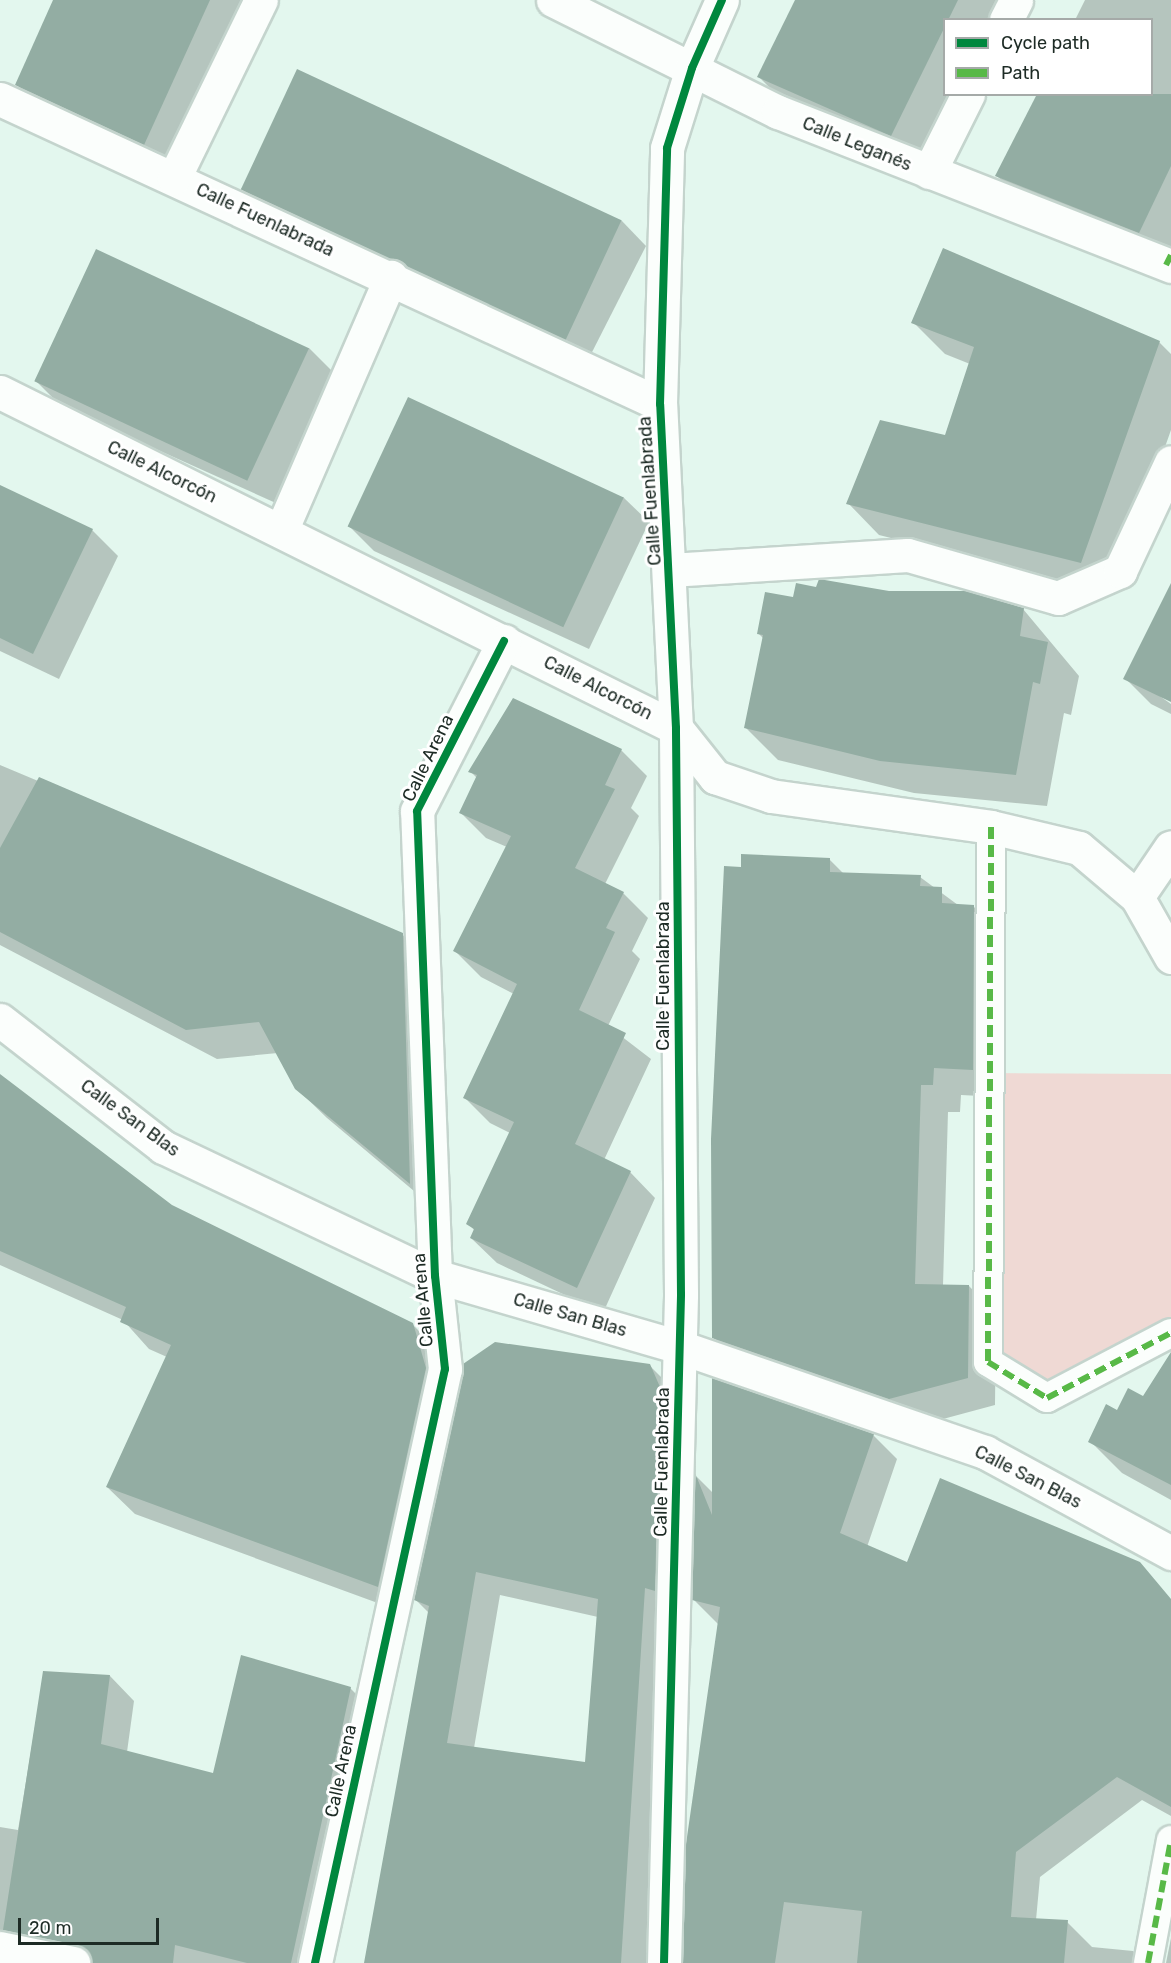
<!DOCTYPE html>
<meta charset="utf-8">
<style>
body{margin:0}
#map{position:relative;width:1171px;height:1963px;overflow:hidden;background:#e3f7ee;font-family:Rubik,sans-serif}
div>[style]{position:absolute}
.green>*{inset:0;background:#efd9d4}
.shadow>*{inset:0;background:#0003}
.building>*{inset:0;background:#93ada3;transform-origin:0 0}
.roads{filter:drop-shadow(2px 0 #c4d4cd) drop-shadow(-2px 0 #c4d4cd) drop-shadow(0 2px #c4d4cd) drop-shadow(0 -2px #c4d4cd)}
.pedestrian>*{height:28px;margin:-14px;padding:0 14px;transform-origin:14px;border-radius:14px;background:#fbfefc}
.minor>*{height:33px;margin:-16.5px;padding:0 16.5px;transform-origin:16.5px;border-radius:16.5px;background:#fbfefc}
.tertiary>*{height:33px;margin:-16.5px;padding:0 16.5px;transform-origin:16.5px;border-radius:16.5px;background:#fbfefc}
.quiet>*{height:6px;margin-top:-3px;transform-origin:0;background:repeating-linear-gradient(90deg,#58b947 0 12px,transparent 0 18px)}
.cycleway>*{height:8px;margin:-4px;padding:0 4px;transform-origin:4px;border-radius:4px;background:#00873e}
span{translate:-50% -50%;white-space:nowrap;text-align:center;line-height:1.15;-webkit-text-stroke:6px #fff;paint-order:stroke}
.street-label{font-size:18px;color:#1d2b25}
.legend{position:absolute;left:943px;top:18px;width:210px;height:78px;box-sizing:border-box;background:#fff;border:2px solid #a5aaa8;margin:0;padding:8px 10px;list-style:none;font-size:18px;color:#1d2b25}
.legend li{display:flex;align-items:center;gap:12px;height:30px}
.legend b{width:30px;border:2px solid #a5aaa8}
.scale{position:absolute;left:18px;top:1918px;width:141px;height:27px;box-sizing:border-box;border:3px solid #1d2b25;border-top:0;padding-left:8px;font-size:18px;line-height:21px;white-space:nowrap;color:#1d2b25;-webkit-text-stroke:4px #fff;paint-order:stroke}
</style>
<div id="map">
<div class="green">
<div style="clip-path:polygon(988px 1073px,1171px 1074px,1171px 1333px,1047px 1398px,988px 1362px)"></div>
</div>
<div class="shadow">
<div style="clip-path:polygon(56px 0,247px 0,169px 169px,42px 110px,17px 85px)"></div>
<div style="clip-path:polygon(797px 0,1020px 0,1010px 20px,944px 20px,944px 94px,973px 94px,932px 176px,800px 118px,759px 77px)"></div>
<div style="clip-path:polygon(1085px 0,1171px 0,1171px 269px,1038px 216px,997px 176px,1152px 94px,1152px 20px,1075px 20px)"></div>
<div style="clip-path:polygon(241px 188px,621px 220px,646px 246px,587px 362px,266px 214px)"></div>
<div style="clip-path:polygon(913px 322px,1159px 342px,1171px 354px,1171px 430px,1113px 594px,879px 535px,848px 503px,946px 436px,970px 364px,945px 354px)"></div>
<div style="clip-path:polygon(309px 348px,335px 374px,278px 504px,62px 407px,37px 382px)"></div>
<div style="clip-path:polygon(0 487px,92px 530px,118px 556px,59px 679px,0 651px)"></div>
<div style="clip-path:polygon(623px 497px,649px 522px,589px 649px,374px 551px,348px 525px)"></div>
<div style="clip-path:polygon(1171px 586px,1171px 701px,1154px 692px,1171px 704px,1171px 714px,1151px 704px,1125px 678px)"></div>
<div style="clip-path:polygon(817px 589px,1023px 609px,1079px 676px,1071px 715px,1064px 713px,1047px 806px,914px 793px,778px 760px,746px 728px,764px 639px,758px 633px,794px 599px)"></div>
<div style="clip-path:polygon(621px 750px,647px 776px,631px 808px,639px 816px,605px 884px,623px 893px,648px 918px,632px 951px,640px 959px,608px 1026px,651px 1059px,604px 1160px,630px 1172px,655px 1198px,603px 1313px,497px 1263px,471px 1238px,475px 1231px,468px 1223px,510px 1133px,490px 1123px,465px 1098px,514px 994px,481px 977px,455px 951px,507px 847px,486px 838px,461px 813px,477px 778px,470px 771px)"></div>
<div style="clip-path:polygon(0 765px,402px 934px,432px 965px,439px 1212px,327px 1118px,296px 1088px,278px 1053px,217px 1059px,0 945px)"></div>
<div style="clip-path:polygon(829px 859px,844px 874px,920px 877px,958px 905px,973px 906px,1001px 934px,1000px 1097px,961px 1095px,960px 1112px,948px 1112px,943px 1286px,969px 1286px,996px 1314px,995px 1405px,917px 1426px,742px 1366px,714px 1338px,742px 868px)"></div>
<div style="clip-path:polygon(0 1076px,172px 1206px,412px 1324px,440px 1352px,405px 1613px,135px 1514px,107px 1487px,167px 1357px,149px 1349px,123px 1320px,0 1265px)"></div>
<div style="clip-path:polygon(evenodd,649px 1365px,674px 1390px,669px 1612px,648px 1939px,670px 1963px,365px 1963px,429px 1613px,415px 1599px,649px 1365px,500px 1595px,598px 1617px,587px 1764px,474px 1748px,500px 1595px)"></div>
<div style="clip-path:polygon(1171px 1383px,1171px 1500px,1122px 1473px,1090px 1441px,1117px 1412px)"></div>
<div style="clip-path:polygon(873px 1435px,897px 1459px,867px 1547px,908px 1564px,1139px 1563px,1171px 1601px,1171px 1816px,1142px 1800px,1040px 1877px,1036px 1920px,1067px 1922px,1092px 1947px,1133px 1951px,1145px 1963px,684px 1963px,718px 1624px,693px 1599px,697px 1477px,714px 1494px)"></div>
<div style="clip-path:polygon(44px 1672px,110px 1676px,134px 1701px,127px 1752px,214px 1775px,350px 1688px,374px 1712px,320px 1963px,0 1963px,0 1827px,18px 1830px)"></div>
<div style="clip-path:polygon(1171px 1938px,1171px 1963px,1166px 1963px)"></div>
</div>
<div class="building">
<div style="clip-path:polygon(53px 0,210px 0,144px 145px,15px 85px)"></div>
<div style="clip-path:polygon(795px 0,958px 0,891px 136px,757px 77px)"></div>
<div style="left:297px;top:69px;width:358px;height:133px;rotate:25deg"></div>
<div style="clip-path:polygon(1037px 94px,1171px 94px,1171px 166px,1139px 233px,995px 176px)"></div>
<div style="clip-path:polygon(943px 248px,1160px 341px,1081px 563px,846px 504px,880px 420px,945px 435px,974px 347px,911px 323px)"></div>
<div style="left:96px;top:249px;width:235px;height:146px;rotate:25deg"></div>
<div style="left:408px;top:397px;width:238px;height:143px;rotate:25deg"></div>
<div style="clip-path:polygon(0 485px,93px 529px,33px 654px,0 638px)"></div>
<div style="clip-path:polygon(819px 579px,889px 591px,966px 591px,1024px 608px,1020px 636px,1048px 642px,1040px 684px,1033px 682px,1016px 775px,880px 761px,744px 728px,763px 635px,757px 634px,765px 592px,793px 597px,796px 583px,816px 587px)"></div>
<div style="clip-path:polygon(1171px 583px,1171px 702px,1123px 679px)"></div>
<div style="clip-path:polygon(513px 698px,622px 749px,605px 785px,615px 789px,575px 868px,624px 892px,606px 928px,615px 932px,579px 1010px,626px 1033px,575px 1144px,631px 1171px,577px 1288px,470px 1238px,474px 1229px,466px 1224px,514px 1122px,463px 1098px,517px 984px,453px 951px,511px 836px,459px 813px,477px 775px,468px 772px)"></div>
<div style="clip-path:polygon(39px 777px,403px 933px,410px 1184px,295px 1089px,259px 1022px,186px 1030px,0 932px,0 848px)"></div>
<div style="clip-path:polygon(741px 854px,830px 858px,830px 872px,921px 875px,920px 886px,942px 887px,942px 903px,974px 905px,973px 1070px,934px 1068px,933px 1085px,921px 1085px,915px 1284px,969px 1285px,968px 1378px,889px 1399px,712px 1338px,711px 1139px,724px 866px,741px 867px)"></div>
<div style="clip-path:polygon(0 1074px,172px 1205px,413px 1323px,426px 1368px,378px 1587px,106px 1487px,171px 1345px,120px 1322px,126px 1307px,0 1251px)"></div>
<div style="clip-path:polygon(evenodd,495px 1342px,650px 1364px,660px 1387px,655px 1591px,645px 1588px,621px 1963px,364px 1963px,429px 1606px,414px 1600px,463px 1364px,495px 1342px,476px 1572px,598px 1599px,585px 1762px,447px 1743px,476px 1572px)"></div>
<div style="clip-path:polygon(1171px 1352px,1171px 1485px,1088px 1442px,1106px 1404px,1117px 1410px,1128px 1388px,1143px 1396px)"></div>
<div style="clip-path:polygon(712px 1378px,874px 1434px,840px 1533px,907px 1562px,940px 1478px,1140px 1562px,1171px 1599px,1171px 1807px,1117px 1777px,1016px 1852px,1011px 1917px,1068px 1920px,1064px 1963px,857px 1963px,862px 1911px,784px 1902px,775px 1963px,683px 1963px,686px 1844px,720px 1607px,692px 1600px,695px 1473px,712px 1515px)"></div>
<div style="clip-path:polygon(241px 1655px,351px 1687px,291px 1963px,247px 1963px,175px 1945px,173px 1963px,91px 1963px,77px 1945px,3px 1930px,43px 1671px,110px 1675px,101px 1744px,213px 1773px)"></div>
</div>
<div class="roads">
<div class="pedestrian">
<div style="left:991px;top:827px;width:535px;rotate:90.32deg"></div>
<div style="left:988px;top:1362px;width:69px;rotate:31.4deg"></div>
<div style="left:1047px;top:1398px;width:140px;rotate:-27.7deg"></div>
<div style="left:1148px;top:1963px;width:125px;rotate:-79.4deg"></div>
</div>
<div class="minor">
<div style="left:1006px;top:20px;width:22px;rotate:-63deg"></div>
<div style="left:0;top:99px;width:727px;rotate:24.8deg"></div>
<div style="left:929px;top:172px;width:87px;rotate:-63.4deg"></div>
<div style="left:174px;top:178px;width:198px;rotate:-64deg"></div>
<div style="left:0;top:392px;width:755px;rotate:26.43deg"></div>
<div style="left:676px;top:728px;width:63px;rotate:51.5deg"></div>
<div style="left:715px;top:777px;width:59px;rotate:18.7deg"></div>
<div style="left:771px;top:796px;width:222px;rotate:8deg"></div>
<div style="left:991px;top:827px;width:90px;rotate:13.4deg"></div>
<div style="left:1079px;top:848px;width:76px;rotate:40.2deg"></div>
<div style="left:1137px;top:897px;width:69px;rotate:60.5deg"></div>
<div style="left:281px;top:531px;width:277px;rotate:-66.6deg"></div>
<div style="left:670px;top:570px;width:238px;rotate:-3.6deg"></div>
<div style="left:908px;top:555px;width:156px;rotate:16deg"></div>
<div style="left:1058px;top:598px;width:68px;rotate:-23.5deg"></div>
<div style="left:1120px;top:571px;width:120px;rotate:-64.9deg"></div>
<div style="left:1137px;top:897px;width:60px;rotate:-55.8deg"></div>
<div style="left:0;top:1020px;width:207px;rotate:37.9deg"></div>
<div style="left:163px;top:1147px;width:301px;rotate:25.4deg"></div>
<div style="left:435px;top:1276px;width:255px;rotate:16.2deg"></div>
<div style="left:680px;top:1347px;width:323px;rotate:19deg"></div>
<div style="left:985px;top:1452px;width:212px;rotate:28.5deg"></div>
<div style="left:0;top:1948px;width:75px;rotate:11.6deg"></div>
<div style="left:315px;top:1963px;width:608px;rotate:-77.66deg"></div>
<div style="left:445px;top:1369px;width:94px;rotate:-96.1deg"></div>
<div style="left:435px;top:1276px;width:465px;rotate:-92.2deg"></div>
<div style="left:417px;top:811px;width:191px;rotate:-62.9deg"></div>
</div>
<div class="tertiary">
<div style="left:553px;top:0;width:251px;rotate:26.5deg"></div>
<div style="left:778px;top:112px;width:422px;rotate:21.4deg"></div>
<div style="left:664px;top:1963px;width:669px;rotate:-88.54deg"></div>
<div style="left:681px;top:1294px;width:566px;rotate:-90.51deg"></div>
<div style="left:676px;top:728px;width:324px;rotate:-92.8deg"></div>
<div style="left:660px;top:404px;width:256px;rotate:-88.4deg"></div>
<div style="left:667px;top:148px;width:84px;rotate:-72.6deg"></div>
<div style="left:692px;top:68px;width:74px;rotate:-66.2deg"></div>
</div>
</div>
<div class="quiet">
<div style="left:1166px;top:265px;width:11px;rotate:-63deg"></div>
<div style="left:991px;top:827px;width:535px;rotate:90.32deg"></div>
<div style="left:988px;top:1362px;width:69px;rotate:31.4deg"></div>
<div style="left:1047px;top:1398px;width:140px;rotate:-27.7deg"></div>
<div style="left:1148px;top:1963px;width:125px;rotate:-79.4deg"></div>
</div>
<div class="cycleway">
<div style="left:315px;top:1963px;width:608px;rotate:-77.66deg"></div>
<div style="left:445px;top:1369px;width:94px;rotate:-96.1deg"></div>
<div style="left:435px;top:1276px;width:465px;rotate:-92.2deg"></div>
<div style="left:417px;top:811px;width:191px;rotate:-62.9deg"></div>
<div style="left:664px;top:1963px;width:669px;rotate:-88.54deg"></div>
<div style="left:681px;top:1294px;width:566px;rotate:-90.51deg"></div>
<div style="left:676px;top:728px;width:324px;rotate:-92.8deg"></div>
<div style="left:660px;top:404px;width:256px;rotate:-88.4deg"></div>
<div style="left:667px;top:148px;width:84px;rotate:-72.6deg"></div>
<div style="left:692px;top:68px;width:74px;rotate:-66.2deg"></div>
</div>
<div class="street-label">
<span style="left:857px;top:144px;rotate:22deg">Calle Leganés</span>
<span style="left:265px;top:220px;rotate:25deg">Calle Fuenlabrada</span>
<span style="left:162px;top:472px;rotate:26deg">Calle Alcorcón</span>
<span style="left:650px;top:491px;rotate:-94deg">Calle Fuenlabrada</span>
<span style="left:598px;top:688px;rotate:27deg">Calle Alcorcón</span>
<span style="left:428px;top:758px;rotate:-64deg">Calle Arena</span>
<span style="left:663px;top:976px;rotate:-90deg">Calle Fuenlabrada</span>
<span style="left:130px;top:1118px;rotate:36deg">Calle San Blas</span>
<span style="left:423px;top:1300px;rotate:-95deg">Calle Arena</span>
<span style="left:570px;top:1315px;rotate:16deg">Calle San Blas</span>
<span style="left:662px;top:1462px;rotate:-89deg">Calle Fuenlabrada</span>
<span style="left:1028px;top:1477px;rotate:27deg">Calle San Blas</span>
<span style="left:341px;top:1771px;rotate:-78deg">Calle Arena</span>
</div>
<ul class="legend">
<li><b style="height:8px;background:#00873e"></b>Cycle path</li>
<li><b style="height:8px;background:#58b947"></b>Path</li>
</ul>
<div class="scale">20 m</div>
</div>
